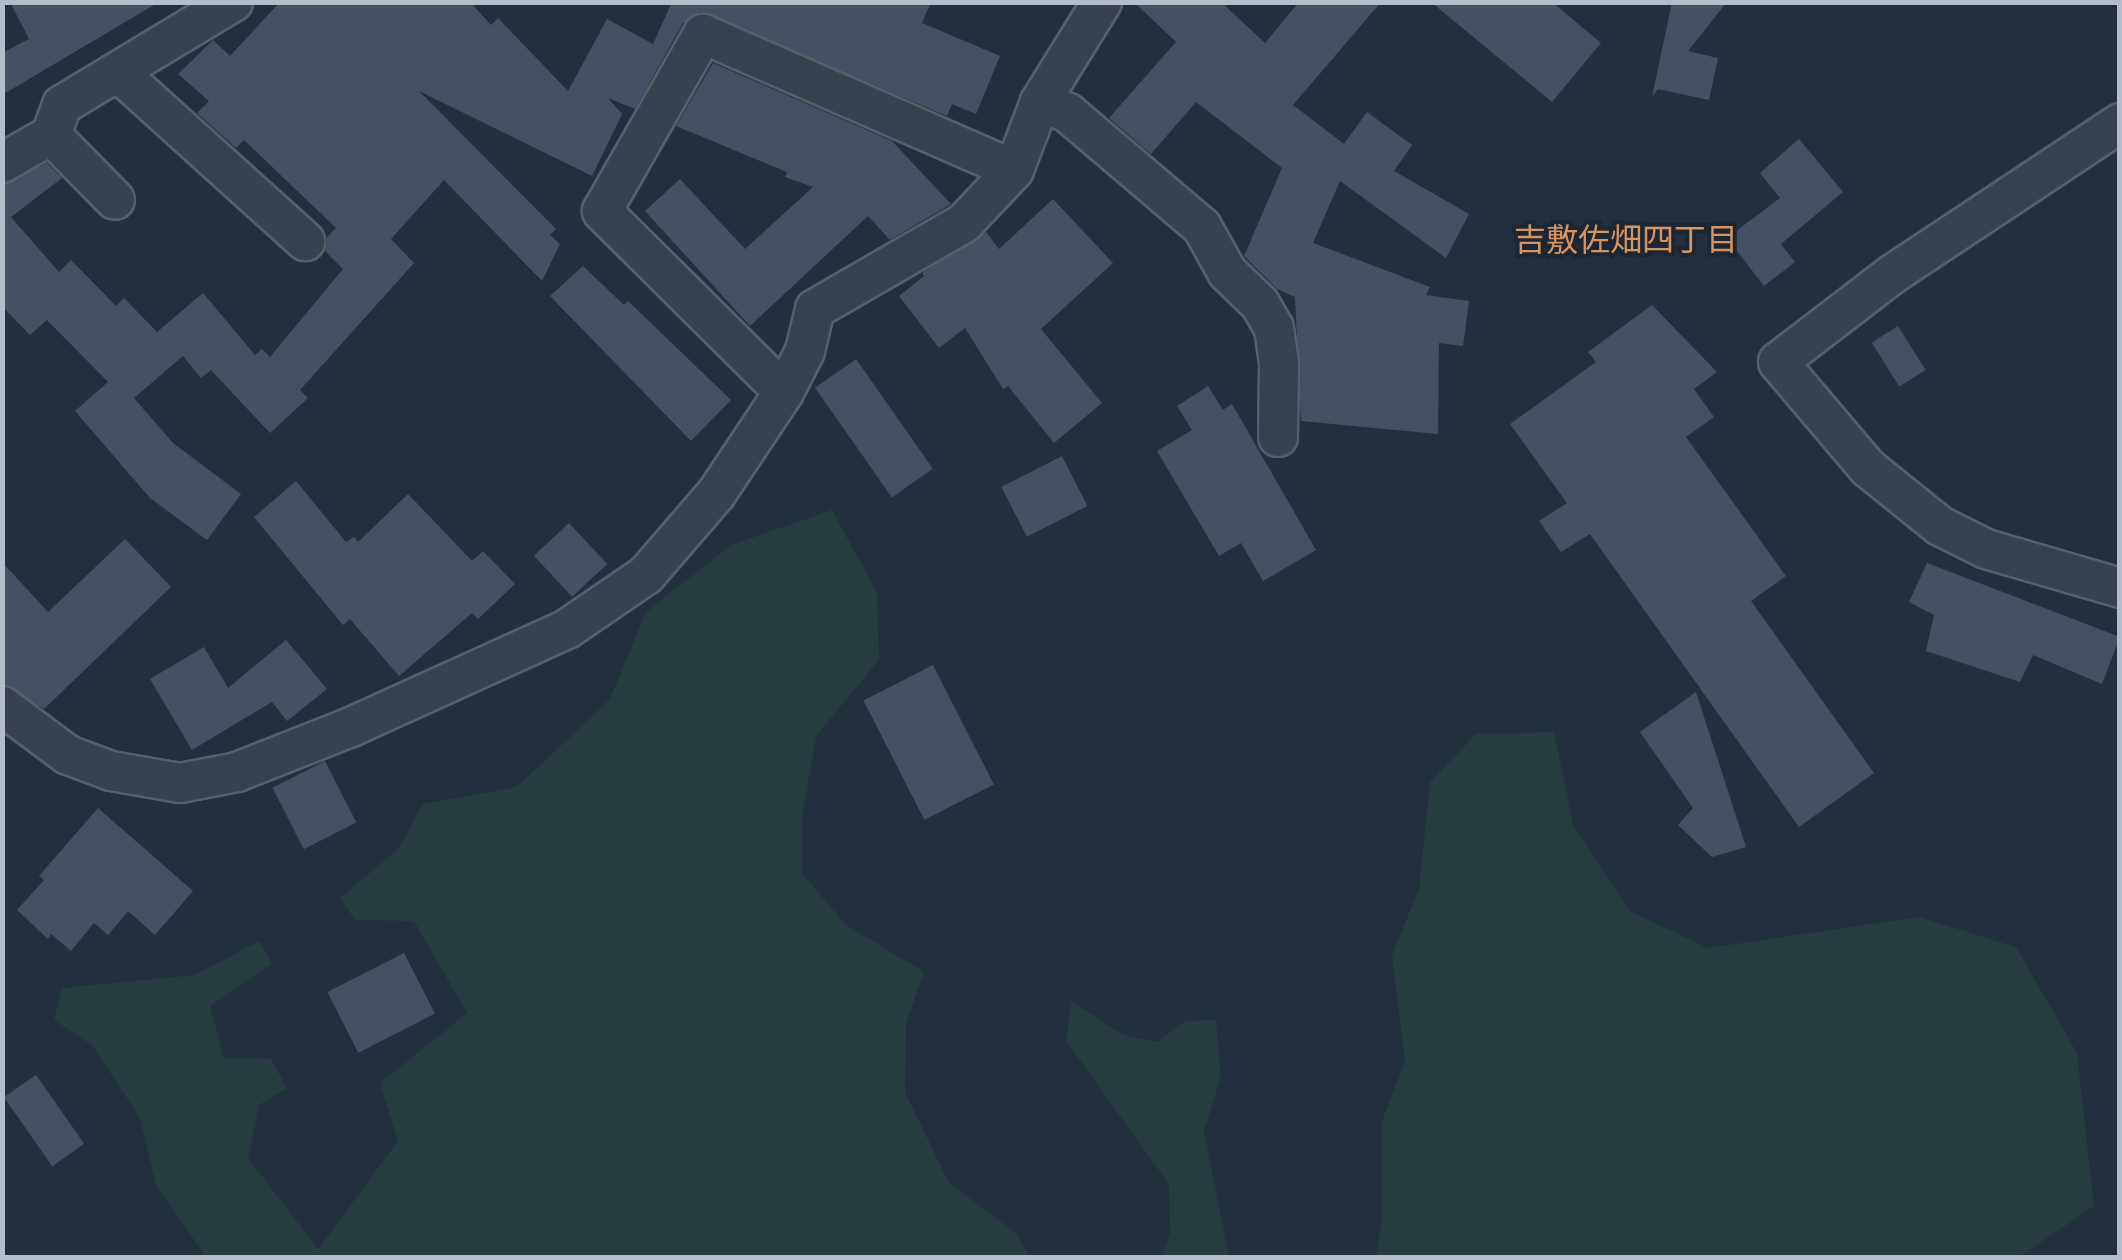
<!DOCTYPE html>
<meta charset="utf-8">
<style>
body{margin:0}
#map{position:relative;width:2122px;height:1260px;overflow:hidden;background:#242f3e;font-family:"Titillium Web","Noto Sans JP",sans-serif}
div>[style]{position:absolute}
.green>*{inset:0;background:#263c3f}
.building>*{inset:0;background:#455162;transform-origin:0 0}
.roads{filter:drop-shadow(2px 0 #565f6c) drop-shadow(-2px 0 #565f6c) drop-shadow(0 2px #565f6c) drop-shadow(0 -2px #565f6c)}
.minor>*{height:38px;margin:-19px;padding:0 19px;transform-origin:19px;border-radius:19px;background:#38414e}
span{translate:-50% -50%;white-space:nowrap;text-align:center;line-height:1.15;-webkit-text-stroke:8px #1d2633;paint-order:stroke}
.neighbourhood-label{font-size:32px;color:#d59563}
.frame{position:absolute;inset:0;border:5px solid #b4bcc9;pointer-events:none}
</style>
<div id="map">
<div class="green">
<div style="clip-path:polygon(832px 510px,877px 593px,879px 660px,816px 736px,802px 818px,802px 873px,846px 925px,924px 972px,906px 1023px,905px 1092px,949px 1183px,1017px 1234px,1029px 1257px,206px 1257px,156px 1185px,140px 1118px,92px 1045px,54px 1020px,62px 988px,195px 975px,259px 941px,272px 964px,210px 1006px,224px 1058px,271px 1059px,287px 1088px,259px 1105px,248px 1158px,318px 1249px,398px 1141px,380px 1083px,467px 1013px,414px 921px,355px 920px,340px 898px,398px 849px,423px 804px,517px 787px,610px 699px,646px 612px,731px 545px)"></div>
<div style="clip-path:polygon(1554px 732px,1573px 825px,1630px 911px,1708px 948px,1919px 917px,2016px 947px,2077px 1053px,2094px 1206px,2019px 1257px,1376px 1257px,1382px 1220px,1382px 1121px,1405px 1062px,1392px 955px,1419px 889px,1430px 782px,1476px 734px)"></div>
<div style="clip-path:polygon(1071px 1001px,1123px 1035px,1157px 1042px,1185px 1021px,1216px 1020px,1221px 1075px,1204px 1132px,1229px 1257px,1162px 1257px,1170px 1234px,1169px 1184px,1066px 1041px)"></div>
</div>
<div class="building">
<div style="clip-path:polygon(10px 2px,159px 2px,2px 95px,2px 53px,29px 39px)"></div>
<div style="clip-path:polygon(280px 2px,470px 2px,491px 25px,498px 18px,568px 91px,607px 19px,653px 44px,672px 2px,931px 2px,922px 23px,1000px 56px,976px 114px,952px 104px,947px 116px,700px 12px,683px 23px,635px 109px,608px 98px,622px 114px,592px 176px,419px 91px,556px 229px,550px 235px,560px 244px,542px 281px,444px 180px,391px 239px,414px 263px,300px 390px,308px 398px,270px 433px,211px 370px,201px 378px,183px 356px,134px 398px,173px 443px,241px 494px,207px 540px,150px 498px,75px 411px,108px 382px,47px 320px,30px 335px,2px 306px,2px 185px,47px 163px,62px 178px,11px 217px,59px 272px,71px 260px,116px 306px,124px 298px,157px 332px,203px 293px,255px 355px,262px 349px,270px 357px,343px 269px,325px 251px,327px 237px,336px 228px,244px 140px,236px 148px,197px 113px,209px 101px,178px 74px,213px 40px,230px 56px)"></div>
<div style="clip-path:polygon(1134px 2px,1221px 2px,1265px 43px,1299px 2px,1381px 2px,1293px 105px,1344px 144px,1367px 112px,1412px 145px,1394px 171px,1469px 214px,1446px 258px,1340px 181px,1313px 243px,1430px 287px,1426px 295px,1469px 301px,1463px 346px,1439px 343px,1438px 434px,1301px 421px,1295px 297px,1277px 289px,1244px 256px,1282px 168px,1196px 102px,1151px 154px,1109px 118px,1176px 42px)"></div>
<div style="clip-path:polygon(1431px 2px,1552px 2px,1601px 43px,1552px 102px)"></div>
<div style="clip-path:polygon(1672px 2px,1727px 2px,1688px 51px,1718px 58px,1709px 100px,1658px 89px,1652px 97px)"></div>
<div style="clip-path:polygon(713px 63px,892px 141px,951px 204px,890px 240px,868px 216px,750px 326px,645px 211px,680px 179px,745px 249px,813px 187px,785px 177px,787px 172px,676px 126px)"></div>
<div style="clip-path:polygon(1799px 139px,1843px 192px,1781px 244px,1795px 262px,1764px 286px,1727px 238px,1780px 198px,1760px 173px)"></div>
<div style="clip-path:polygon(1053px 199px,1113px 263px,1041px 329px,1102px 403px,1054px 443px,1008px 386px,1003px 389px,965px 328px,939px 348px,899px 296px,924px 276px,922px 273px,986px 232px,999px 249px)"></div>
<div style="clip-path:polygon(583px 266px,624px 305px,628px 301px,731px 400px,691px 441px,550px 296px)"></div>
<div style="clip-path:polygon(1652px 305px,1717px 372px,1694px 389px,1714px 417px,1686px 437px,1786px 576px,1751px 601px,1874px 773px,1799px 827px,1590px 534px,1561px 552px,1539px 521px,1567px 503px,1510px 424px,1596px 362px,1588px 352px)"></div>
<div style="left:1898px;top:326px;width:52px;height:31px;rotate:58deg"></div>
<div style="left:856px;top:359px;width:134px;height:50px;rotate:55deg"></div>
<div style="clip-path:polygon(1208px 386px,1223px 410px,1232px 404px,1316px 550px,1263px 581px,1241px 543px,1219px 556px,1157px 451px,1192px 430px,1177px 406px)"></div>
<div style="left:1062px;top:456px;width:56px;height:68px;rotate:63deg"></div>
<div style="clip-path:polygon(296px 481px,346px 542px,354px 537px,358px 542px,408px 494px,472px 561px,483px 551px,515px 584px,478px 619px,472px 613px,399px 676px,350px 619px,343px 625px,254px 517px)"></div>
<div style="left:569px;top:523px;width:56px;height:48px;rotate:47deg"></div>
<div style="clip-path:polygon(125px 539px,171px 587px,44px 709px,2px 684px,2px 562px,48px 612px)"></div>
<div style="clip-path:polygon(1927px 563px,2120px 637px,2102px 684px,2033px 655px,2020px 682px,1926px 651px,1934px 615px,1909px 602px)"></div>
<div style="clip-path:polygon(286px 640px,327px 689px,287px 721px,272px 702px,192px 750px,150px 679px,204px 647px,228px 688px)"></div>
<div style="left:933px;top:665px;width:134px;height:78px;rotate:63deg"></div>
<div style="clip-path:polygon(1696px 692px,1746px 847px,1712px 857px,1678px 825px,1693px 808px,1640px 732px)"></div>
<div style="left:325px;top:761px;width:69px;height:59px;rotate:63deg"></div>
<div style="clip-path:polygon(98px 808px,193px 891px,155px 935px,128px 911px,108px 935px,94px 923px,71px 951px,51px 934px,48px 939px,17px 910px,44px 880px,39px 876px)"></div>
<div style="left:404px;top:953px;width:68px;height:86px;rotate:63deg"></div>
<div style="left:36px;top:1075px;width:84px;height:39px;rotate:55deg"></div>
</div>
<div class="roads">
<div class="minor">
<div style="left:119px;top:73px;width:251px;rotate:42.1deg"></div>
<div style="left:1040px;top:102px;width:30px;rotate:21deg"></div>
<div style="left:1068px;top:113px;width:176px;rotate:40.4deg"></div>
<div style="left:1202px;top:227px;width:51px;rotate:60.9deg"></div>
<div style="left:1227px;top:272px;width:46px;rotate:44.1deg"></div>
<div style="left:1260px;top:304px;width:28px;rotate:60deg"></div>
<div style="left:1274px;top:328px;width:37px;rotate:82deg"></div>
<div style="left:1279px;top:365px;width:72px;rotate:90.8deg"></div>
<div style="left:2120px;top:123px;width:271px;rotate:146.4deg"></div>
<div style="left:1894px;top:273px;width:146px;rotate:142.5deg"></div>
<div style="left:1778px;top:362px;width:139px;rotate:49.7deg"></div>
<div style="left:1868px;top:468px;width:92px;rotate:38.9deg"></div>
<div style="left:1940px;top:526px;width:51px;rotate:26.6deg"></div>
<div style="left:1986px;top:549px;width:140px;rotate:16.2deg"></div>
<div style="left:51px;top:135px;width:91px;rotate:45.4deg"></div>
<div style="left:2px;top:163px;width:56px;rotate:-29.7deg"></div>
<div style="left:51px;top:135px;width:32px;rotate:-70deg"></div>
<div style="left:62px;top:105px;width:200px;rotate:-31.1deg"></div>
<div style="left:784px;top:392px;width:257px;rotate:-135.2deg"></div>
<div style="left:602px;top:211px;width:204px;rotate:-60.3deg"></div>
<div style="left:703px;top:34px;width:339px;rotate:23.6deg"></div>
<div style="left:2px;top:706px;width:82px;rotate:36.6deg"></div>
<div style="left:68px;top:755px;width:46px;rotate:20.4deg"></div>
<div style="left:111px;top:771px;width:70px;rotate:9.9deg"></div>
<div style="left:180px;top:783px;width:58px;rotate:-10.9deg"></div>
<div style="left:237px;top:772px;width:123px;rotate:-21.5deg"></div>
<div style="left:351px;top:727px;width:237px;rotate:-24.4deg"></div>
<div style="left:567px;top:629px;width:96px;rotate:-34.4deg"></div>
<div style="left:646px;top:575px;width:107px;rotate:-49.2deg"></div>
<div style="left:716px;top:494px;width:123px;rotate:-56.3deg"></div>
<div style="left:784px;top:392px;width:46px;rotate:-62.9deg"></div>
<div style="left:805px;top:351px;width:43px;rotate:-76.6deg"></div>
<div style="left:815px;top:309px;width:172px;rotate:-30deg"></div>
<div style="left:964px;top:223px;width:73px;rotate:-46.7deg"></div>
<div style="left:1014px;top:170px;width:73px;rotate:-69.1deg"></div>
<div style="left:1040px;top:102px;width:118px;rotate:-58.2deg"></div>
</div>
</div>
<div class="neighbourhood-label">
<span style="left:1626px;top:239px">吉敷佐畑四丁目</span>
</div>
<div class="frame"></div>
</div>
